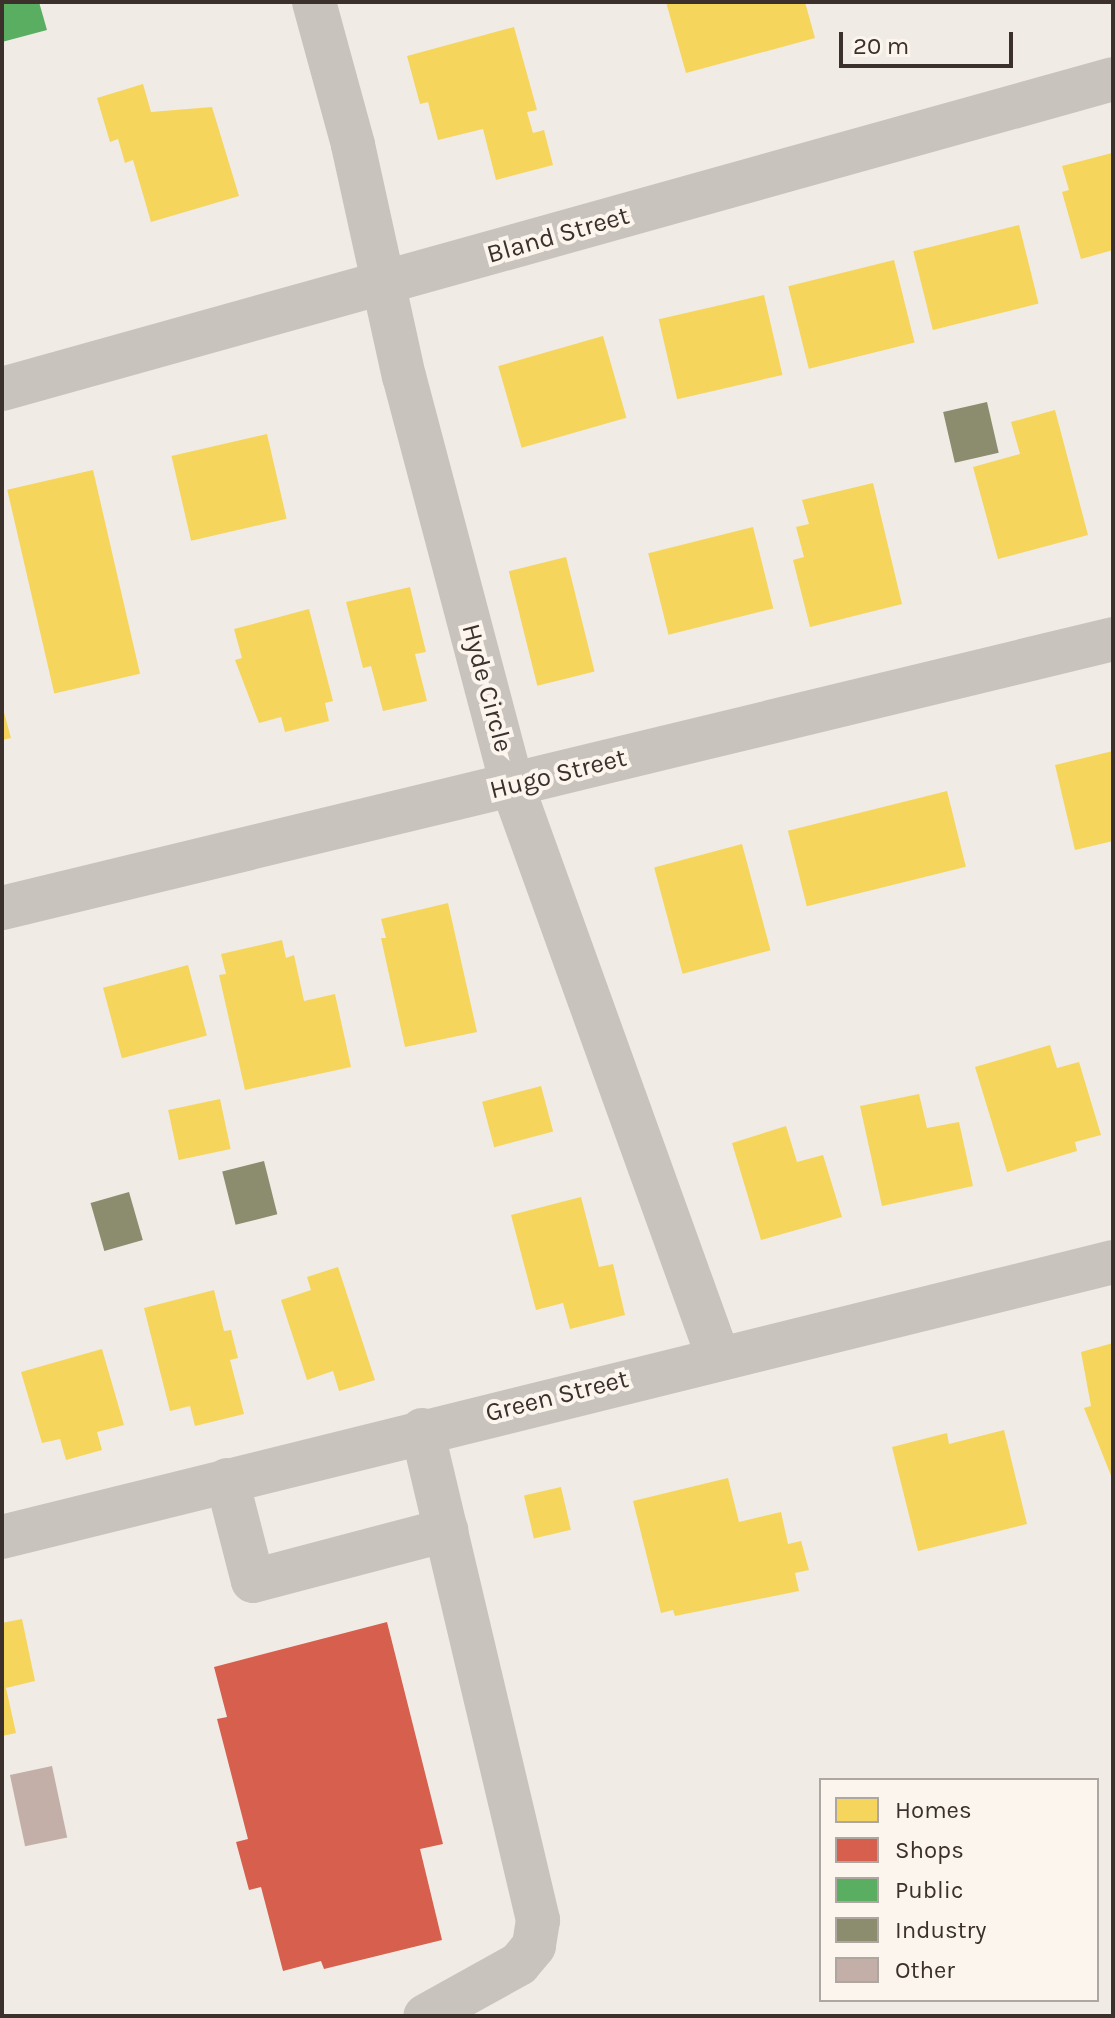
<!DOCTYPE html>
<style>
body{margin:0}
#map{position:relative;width:1115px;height:2018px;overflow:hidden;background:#f0ebe5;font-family:Karla,sans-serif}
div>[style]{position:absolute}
.homes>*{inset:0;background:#f6d55c;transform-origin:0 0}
.shops>*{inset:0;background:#d6604d}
.public>*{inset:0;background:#5aae61}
.industry>*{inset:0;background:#8c8c6e;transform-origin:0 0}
.building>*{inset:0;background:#c3afa7;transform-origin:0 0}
.minor>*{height:44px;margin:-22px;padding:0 22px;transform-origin:22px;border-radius:22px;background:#c9c3be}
span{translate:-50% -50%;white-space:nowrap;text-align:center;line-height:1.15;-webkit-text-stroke:8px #fbf5ee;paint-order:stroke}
.street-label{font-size:26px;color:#3b302b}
.frame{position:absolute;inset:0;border:4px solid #3b302b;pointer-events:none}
.legend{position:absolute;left:819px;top:1778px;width:280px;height:224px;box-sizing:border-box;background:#fbf5ee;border:2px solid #aea6a0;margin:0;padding:10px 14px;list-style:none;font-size:24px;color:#3b302b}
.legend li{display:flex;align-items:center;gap:16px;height:40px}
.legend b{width:40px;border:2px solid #aea6a0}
.scale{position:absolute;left:839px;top:32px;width:174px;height:36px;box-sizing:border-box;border:4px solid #3b302b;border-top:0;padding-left:10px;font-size:24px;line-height:28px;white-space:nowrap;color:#3b302b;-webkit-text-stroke:6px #fbf5ee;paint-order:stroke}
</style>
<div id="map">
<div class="homes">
<div style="clip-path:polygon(666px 2px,805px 2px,815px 38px,686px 73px)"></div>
<div style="clip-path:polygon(514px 27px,537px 110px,527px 112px,533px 133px,544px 130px,553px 165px,496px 180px,483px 129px,438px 140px,428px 102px,420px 104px,407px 56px)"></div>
<div style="clip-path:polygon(143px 84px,151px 112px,212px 107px,239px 196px,151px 222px,133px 160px,125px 163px,118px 139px,110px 142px,97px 98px)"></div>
<div style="clip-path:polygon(1112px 153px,1113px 250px,1081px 259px,1062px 192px,1069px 190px,1062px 166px)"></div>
<div style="left:1019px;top:225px;width:81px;height:109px;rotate:76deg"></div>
<div style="left:894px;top:260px;width:85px;height:109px;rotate:76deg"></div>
<div style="left:764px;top:295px;width:82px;height:108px;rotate:77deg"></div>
<div style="left:603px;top:336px;width:85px;height:109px;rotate:74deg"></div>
<div style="clip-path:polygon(1055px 410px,1088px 535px,998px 559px,973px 467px,1020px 454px,1011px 422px)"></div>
<div style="left:267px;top:434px;width:87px;height:98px;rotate:77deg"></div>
<div style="left:93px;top:470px;width:209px;height:88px;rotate:77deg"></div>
<div style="clip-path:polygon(873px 483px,902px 604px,810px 627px,793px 560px,804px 557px,796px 527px,809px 524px,802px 500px)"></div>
<div style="left:753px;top:527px;width:84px;height:108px;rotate:76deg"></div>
<div style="left:566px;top:557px;width:118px;height:59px;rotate:76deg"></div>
<div style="clip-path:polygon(410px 587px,426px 652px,415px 654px,427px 701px,383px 711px,371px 666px,363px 668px,346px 602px)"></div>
<div style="clip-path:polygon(309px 609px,333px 701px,325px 703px,329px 721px,285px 732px,281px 717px,259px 723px,235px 660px,242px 658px,234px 629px)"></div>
<div style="clip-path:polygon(2px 705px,11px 738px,2px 740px)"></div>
<div style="clip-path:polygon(1113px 751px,1113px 841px,1075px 850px,1055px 765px)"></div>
<div style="left:947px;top:791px;width:78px;height:164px;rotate:76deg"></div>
<div style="left:742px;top:844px;width:110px;height:91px;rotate:75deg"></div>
<div style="clip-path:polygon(448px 903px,477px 1032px,405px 1047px,381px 938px,386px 938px,381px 919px)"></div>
<div style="clip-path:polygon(282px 940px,286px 958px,294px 955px,304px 1001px,335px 994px,351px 1067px,245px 1090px,219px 975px,226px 974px,221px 954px)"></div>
<div style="left:188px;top:965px;width:73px;height:88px;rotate:75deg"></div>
<div style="clip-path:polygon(1050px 1045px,1057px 1068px,1079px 1062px,1101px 1135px,1075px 1142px,1077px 1151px,1007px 1172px,975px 1067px)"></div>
<div style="left:541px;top:1086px;width:47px;height:61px;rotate:75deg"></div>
<div style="clip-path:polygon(919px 1094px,927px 1128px,959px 1122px,973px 1186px,882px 1206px,860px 1106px)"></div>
<div style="left:220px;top:1099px;width:51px;height:53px;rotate:78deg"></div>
<div style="clip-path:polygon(786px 1126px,797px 1162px,823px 1155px,842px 1217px,761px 1240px,732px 1143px)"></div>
<div style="clip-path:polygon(581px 1197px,599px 1267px,613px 1264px,625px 1315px,570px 1329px,563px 1303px,536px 1310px,511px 1215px)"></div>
<div style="clip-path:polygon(338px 1267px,375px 1380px,339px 1391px,333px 1371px,307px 1380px,281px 1300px,311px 1290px,307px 1277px)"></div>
<div style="clip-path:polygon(214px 1290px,224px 1331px,231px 1330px,238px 1358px,230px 1360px,244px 1414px,195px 1426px,190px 1406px,170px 1411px,144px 1308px)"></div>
<div style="clip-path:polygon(1113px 1343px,1113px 1478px,1112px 1478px,1084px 1408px,1091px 1406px,1081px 1352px)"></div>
<div style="clip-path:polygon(102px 1349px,124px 1425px,97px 1432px,102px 1450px,66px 1460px,60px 1439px,42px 1443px,21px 1372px)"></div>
<div style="clip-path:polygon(1004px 1430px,1027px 1524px,918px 1551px,892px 1447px,947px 1433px,949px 1444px)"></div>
<div style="clip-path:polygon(728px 1478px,739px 1522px,781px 1512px,788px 1544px,801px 1541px,809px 1570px,795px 1573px,799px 1591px,675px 1616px,673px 1610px,661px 1613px,633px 1501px)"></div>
<div style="left:561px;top:1487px;width:44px;height:38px;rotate:77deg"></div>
<div style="clip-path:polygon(22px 1619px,35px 1681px,6px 1688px,16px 1733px,2px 1736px,2px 1623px)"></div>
</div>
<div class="shops">
<div style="clip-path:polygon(387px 1622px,443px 1844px,420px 1849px,442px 1940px,324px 1969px,321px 1961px,283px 1971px,261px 1887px,249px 1890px,236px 1842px,248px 1839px,217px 1719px,227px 1717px,214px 1667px)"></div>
</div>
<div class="public">
<div style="clip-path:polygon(2px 2px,39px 2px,47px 30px,2px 42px)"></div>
</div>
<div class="industry">
<div style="left:987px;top:402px;width:52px;height:45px;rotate:77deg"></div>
<div style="left:264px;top:1161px;width:55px;height:43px;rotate:76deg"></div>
<div style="left:129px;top:1192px;width:50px;height:40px;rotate:74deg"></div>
</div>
<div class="building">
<div style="left:52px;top:1766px;width:73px;height:43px;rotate:78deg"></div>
</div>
<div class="minor">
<div style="left:314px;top:2px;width:148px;rotate:74.7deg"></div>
<div style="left:353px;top:145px;width:237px;rotate:77.6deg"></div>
<div style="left:404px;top:376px;width:423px;rotate:75.2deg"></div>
<div style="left:512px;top:785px;width:608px;rotate:70.19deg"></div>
<div style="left:2px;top:389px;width:1153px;rotate:-15.59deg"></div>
<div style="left:2px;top:908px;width:1143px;rotate:-13.61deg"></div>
<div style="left:422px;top:1430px;width:504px;rotate:76.68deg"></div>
<div style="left:538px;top:1920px;width:26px;rotate:99deg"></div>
<div style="left:534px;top:1946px;width:23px;rotate:130deg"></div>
<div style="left:519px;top:1964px;width:107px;rotate:151deg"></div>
<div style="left:227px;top:1480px;width:104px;rotate:75.6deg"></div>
<div style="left:253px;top:1581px;width:200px;rotate:-14.8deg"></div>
<div style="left:2px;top:1537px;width:1145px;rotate:-13.9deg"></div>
</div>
<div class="street-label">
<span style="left:558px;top:235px;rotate:-16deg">Bland Street</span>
<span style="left:487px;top:688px;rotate:75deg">Hyde Circle</span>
<span style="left:558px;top:774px;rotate:-14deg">Hugo Street</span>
<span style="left:557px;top:1396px;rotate:-14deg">Green Street</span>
</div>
<div class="frame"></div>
<ul class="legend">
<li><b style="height:22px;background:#f6d55c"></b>Homes</li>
<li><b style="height:22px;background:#d6604d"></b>Shops</li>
<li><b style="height:22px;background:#5aae61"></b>Public</li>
<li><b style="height:22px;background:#8c8c6e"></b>Industry</li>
<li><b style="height:22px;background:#c3afa7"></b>Other</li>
</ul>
<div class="scale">20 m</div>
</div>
